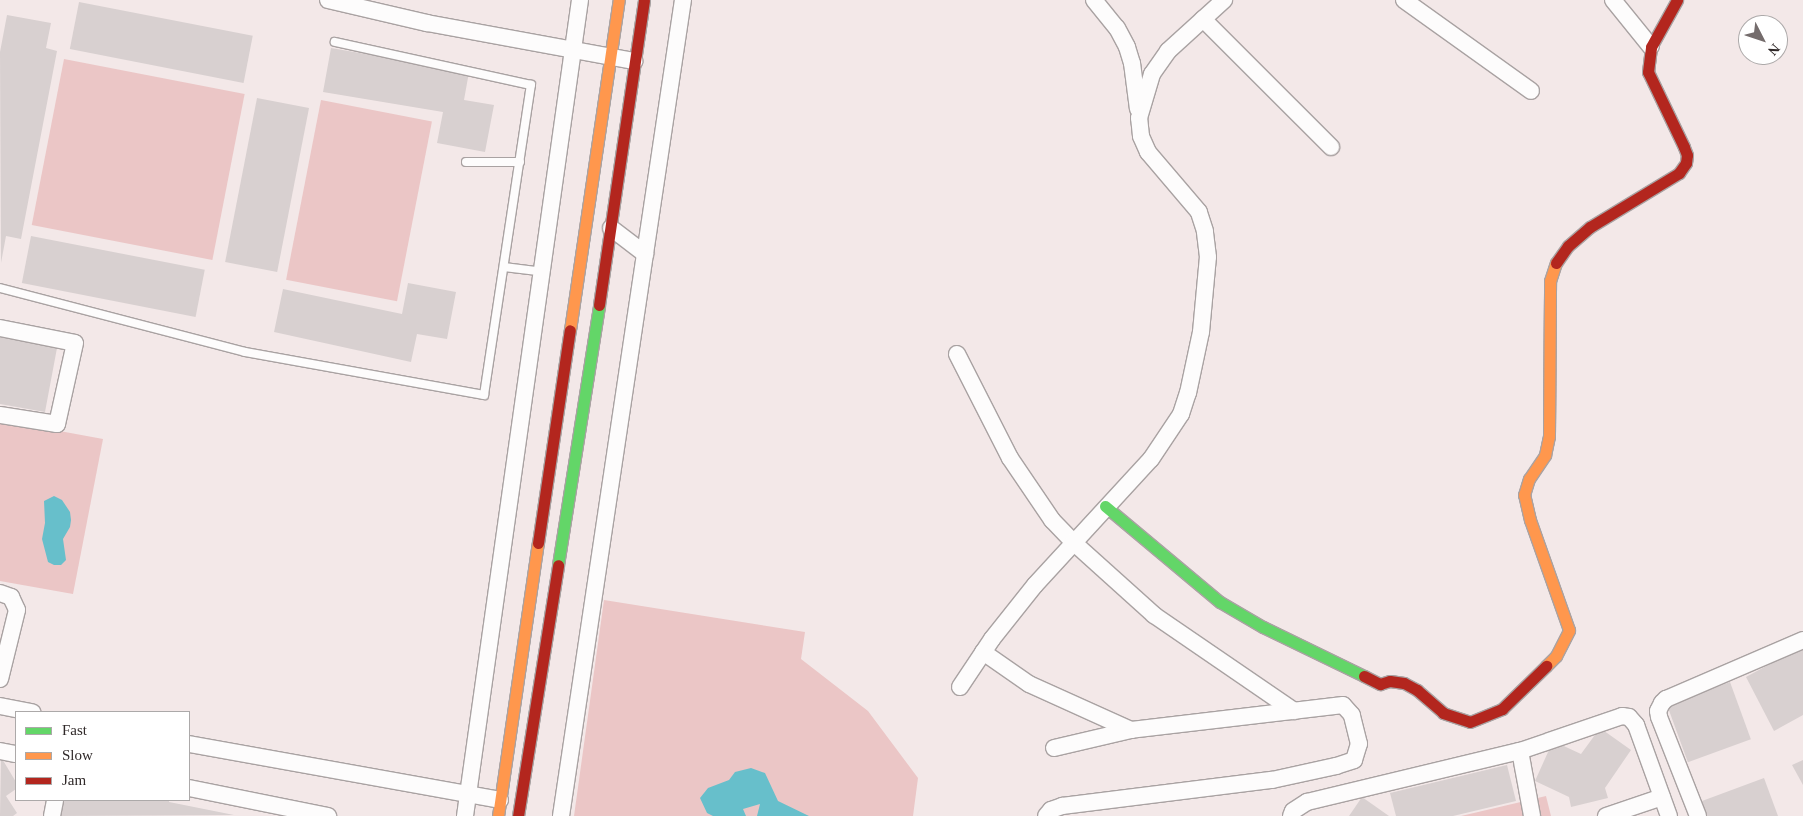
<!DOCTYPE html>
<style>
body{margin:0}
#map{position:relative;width:1803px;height:816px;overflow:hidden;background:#f3e8e8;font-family:"Times New Roman",serif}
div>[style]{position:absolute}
.green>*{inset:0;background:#ebc6c6;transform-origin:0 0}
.water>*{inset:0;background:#67bfcb}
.building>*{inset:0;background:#d8d0d0;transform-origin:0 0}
.roads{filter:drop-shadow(1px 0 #a9a2a2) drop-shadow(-1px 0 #a9a2a2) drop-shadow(0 1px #a9a2a2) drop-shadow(0 -1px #a9a2a2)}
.lane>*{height:8px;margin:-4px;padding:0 4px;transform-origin:4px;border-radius:4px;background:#fdfcfc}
.street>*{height:16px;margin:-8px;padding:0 8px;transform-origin:8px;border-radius:8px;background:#fdfcfc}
.fast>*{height:11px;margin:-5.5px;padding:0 5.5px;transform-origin:5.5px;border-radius:5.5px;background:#63d668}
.slow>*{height:11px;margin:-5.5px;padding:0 5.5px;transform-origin:5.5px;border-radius:5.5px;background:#ff974d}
.jam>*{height:11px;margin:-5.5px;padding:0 5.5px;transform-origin:5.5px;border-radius:5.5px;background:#b3261e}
span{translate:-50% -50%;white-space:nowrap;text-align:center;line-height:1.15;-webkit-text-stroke:4.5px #fff;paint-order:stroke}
.legend{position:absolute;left:15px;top:711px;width:175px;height:90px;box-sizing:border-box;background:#fff;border:1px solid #aca9a9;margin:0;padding:6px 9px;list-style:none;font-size:15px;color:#302929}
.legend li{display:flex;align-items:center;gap:10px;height:25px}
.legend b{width:25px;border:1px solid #aca9a9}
.north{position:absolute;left:1738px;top:15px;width:50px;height:50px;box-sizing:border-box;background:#fff;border:1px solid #aca9a9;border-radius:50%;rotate:131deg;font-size:14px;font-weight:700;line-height:20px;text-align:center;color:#302929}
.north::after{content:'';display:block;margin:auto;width:18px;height:22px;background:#746c6c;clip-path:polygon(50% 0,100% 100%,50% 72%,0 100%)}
</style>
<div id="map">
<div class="green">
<div style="left:64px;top:59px;width:184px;height:169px;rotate:11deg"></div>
<div style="left:321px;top:100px;width:113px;height:183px;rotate:11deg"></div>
<div style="clip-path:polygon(0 420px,103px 439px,73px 594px,0 581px)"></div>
<div style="clip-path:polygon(604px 600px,805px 632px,801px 659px,868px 711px,918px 778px,913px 816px,574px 816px)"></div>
<div style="clip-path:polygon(1546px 796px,1551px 816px,1461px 816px)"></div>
</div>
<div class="water">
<div style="clip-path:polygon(54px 496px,62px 500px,70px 512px,71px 520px,70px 527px,63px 539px,66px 560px,61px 565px,54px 565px,48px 562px,42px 539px,45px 523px,44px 501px)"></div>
<div style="clip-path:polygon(751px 768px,765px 773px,778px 801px,809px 816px,757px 816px,760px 804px,743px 809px,746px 816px,713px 816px,707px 813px,700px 798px,708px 788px,729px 780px,735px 772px)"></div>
</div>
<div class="building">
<div style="left:79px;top:2px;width:177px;height:48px;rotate:11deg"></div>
<div style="clip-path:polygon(7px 15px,51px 23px,46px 48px,57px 51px,21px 239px,6px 236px,1px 263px,0 52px)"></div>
<div style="clip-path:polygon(331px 48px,469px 72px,464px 100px,494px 105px,485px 152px,437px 143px,443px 112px,323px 92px)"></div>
<div style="left:257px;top:98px;width:53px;height:167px;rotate:11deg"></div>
<div style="left:31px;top:236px;width:177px;height:48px;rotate:11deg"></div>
<div style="clip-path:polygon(408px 283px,456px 292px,447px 339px,417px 334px,411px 362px,274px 332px,283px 289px,402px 314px)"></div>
<div style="clip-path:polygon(0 337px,57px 348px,45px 412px,0 404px)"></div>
<div style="clip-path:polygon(1803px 646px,1803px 715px,1774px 731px,1746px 677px)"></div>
<div style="left:1730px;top:682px;width:61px;height:67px;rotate:70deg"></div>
<div style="clip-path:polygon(1600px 728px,1631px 750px,1605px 788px,1608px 798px,1571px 807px,1569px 797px,1535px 781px,1553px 741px,1581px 754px)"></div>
<div style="clip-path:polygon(1px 757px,16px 782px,16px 789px,6px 796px,17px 813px,13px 816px,0 816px)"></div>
<div style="clip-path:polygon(1803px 760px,1803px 785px,1792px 765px)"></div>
<div style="clip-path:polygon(1507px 765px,1516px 801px,1453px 816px,1396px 816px,1390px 793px)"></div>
<div style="clip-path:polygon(1764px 778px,1778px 816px,1707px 816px,1702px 801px)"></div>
<div style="clip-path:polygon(1362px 797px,1389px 816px,1349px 816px)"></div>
<div style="clip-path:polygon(61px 800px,169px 800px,169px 802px,234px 815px,57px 816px)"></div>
</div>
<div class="roads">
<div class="lane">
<div style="left:466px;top:162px;width:54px"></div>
<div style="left:504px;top:267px;width:38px;rotate:7deg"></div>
<div style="left:0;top:288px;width:253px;rotate:14.6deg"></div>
<div style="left:245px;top:352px;width:243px;rotate:10.2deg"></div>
<div style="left:484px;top:395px;width:314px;rotate:-81.4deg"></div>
<div style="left:531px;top:85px;width:201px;rotate:-167.6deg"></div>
</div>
<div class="street">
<div style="left:328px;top:0;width:102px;rotate:13.1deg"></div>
<div style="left:427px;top:23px;width:211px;rotate:10.4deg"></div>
<div style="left:1094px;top:0;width:36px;rotate:51deg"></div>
<div style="left:1117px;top:28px;width:21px;rotate:62deg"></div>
<div style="left:1127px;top:47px;width:17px;rotate:73deg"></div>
<div style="left:1132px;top:63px;width:46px;rotate:82.6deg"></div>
<div style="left:1404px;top:0;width:156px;rotate:35.6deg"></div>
<div style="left:1613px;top:0;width:60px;rotate:51deg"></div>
<div style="left:1203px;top:19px;width:181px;rotate:45deg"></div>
<div style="left:611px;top:228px;width:43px;rotate:37.4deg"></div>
<div style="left:0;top:328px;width:76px;rotate:11.3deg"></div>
<div style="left:75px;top:343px;width:83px;rotate:102.5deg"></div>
<div style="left:57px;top:424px;width:58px;rotate:-171deg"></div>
<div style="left:957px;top:354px;width:117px;rotate:63deg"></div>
<div style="left:1010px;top:458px;width:75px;rotate:55.9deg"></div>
<div style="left:1052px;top:520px;width:30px;rotate:46deg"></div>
<div style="left:1073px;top:542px;width:109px;rotate:42deg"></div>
<div style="left:1154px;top:615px;width:170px;rotate:34.4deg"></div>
<div style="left:0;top:593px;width:12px;rotate:20deg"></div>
<div style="left:11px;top:597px;width:14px;rotate:65deg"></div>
<div style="left:17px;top:610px;width:71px;rotate:103.8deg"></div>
<div style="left:983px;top:652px;width:56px;rotate:34.8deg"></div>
<div style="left:1029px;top:684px;width:112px;rotate:24.3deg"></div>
<div style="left:960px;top:687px;width:58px;rotate:-56.3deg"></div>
<div style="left:992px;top:639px;width:69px;rotate:-51.5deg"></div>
<div style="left:1035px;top:585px;width:171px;rotate:-47.4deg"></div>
<div style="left:1151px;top:459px;width:54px;rotate:-56.3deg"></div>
<div style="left:1181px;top:414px;width:22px;rotate:-72deg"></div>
<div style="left:1188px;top:393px;width:62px;rotate:-78deg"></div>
<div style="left:1201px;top:332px;width:75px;rotate:-84.7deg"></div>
<div style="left:1208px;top:257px;width:26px;rotate:-97deg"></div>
<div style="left:1205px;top:231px;width:20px;rotate:-108deg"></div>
<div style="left:1199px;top:212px;width:79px;rotate:-130.4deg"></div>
<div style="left:1148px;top:152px;width:17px;rotate:-114deg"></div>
<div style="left:1141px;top:136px;width:18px;rotate:-96deg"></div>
<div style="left:1139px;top:118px;width:46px;rotate:-73.5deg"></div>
<div style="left:1152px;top:74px;width:28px;rotate:-55deg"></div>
<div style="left:1168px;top:51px;width:76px;rotate:-42.3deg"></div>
<div style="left:0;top:706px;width:33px;rotate:11deg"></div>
<div style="left:189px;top:744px;width:316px;rotate:10.2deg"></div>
<div style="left:0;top:751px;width:16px;rotate:11deg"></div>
<div style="left:1520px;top:751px;width:66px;rotate:79.5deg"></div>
<div style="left:189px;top:788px;width:142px;rotate:11.4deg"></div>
<div style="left:52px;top:816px;width:16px;rotate:-79deg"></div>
<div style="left:465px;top:816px;width:824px;rotate:-81.98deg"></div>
<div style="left:561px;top:816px;width:825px;rotate:-81.5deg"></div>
<div style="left:1046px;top:816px;width:8px;rotate:-50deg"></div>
<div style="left:1051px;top:810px;width:12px;rotate:-20deg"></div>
<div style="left:1062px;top:806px;width:212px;rotate:-7.1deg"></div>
<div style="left:1272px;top:780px;width:66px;rotate:-12.3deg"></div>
<div style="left:1336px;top:766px;width:19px;rotate:-18deg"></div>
<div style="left:1354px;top:760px;width:17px;rotate:-73deg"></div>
<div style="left:1359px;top:744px;width:30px;rotate:-104deg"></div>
<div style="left:1352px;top:715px;width:13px;rotate:-132deg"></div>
<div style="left:1343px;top:705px;width:213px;rotate:173.3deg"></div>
<div style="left:1131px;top:730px;width:79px;rotate:166.8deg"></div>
<div style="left:1291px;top:816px;width:5px;rotate:-68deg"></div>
<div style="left:1293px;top:811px;width:17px;rotate:-33deg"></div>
<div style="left:1307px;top:802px;width:219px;rotate:-13.5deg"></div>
<div style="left:1520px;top:751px;width:108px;rotate:-18.9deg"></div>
<div style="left:1622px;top:716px;width:7px;rotate:8deg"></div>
<div style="left:1629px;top:717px;width:11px;rotate:49deg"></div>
<div style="left:1636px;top:725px;width:97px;rotate:70.1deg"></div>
<div style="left:1606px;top:816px;width:59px;rotate:-18.7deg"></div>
<div style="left:1698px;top:816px;width:106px;rotate:-111.5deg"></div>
<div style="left:1659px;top:717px;width:6px;rotate:-99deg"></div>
<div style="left:1658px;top:711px;width:9px;rotate:-63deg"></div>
<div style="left:1662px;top:703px;width:6px;rotate:-45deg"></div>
<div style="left:1666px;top:699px;width:149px;rotate:-23.3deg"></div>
</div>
<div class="fast">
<div style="left:1105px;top:506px;width:150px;rotate:39.9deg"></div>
<div style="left:1220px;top:602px;width:50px;rotate:30.2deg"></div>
<div style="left:1263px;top:627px;width:112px;rotate:25.9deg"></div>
<div style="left:558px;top:565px;width:263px;rotate:-81deg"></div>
</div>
<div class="slow">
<div style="left:570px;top:330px;width:334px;rotate:-81.6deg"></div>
<div style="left:1546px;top:666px;width:14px;rotate:-45deg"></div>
<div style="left:1556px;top:656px;width:29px;rotate:-63deg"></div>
<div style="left:1569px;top:630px;width:117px;rotate:-109.5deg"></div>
<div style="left:1530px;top:520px;width:26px;rotate:-103deg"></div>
<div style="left:1524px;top:495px;width:17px;rotate:-73deg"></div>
<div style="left:1529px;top:479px;width:29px;rotate:-56deg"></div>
<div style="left:1545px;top:455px;width:19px;rotate:-78deg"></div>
<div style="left:1549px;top:436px;width:155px;rotate:-89.6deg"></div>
<div style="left:1550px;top:281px;width:19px;rotate:-72deg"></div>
<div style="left:498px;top:816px;width:276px;rotate:-81.7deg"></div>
</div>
<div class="jam">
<div style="left:1556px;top:263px;width:21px;rotate:-55deg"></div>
<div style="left:1568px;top:246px;width:29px;rotate:-41deg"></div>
<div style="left:1590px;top:227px;width:104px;rotate:-31.2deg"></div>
<div style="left:1679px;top:173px;width:12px;rotate:-55deg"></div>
<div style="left:1686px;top:163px;width:8px;rotate:-83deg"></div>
<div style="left:1687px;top:155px;width:9px;rotate:-111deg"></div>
<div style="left:1684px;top:147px;width:83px;rotate:-115.6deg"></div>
<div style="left:1648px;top:72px;width:25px;rotate:-83deg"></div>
<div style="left:1651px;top:47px;width:54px;rotate:-61deg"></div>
<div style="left:599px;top:305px;width:308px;rotate:-81.6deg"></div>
<div style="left:538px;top:543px;width:215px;rotate:-81.5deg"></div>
<div style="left:1364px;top:676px;width:18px;rotate:27deg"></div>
<div style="left:1380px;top:684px;width:10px;rotate:-17deg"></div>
<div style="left:1390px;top:681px;width:14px;rotate:8deg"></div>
<div style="left:1404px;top:683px;width:15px;rotate:28deg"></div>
<div style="left:1417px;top:690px;width:35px;rotate:41deg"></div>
<div style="left:1443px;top:713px;width:28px;rotate:18deg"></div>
<div style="left:1470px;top:722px;width:35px;rotate:-22deg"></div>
<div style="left:1502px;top:709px;width:62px;rotate:-44.3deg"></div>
<div style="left:518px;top:816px;width:254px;rotate:-80.9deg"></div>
</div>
</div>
<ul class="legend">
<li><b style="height:6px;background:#63d668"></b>Fast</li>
<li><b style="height:6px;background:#ff974d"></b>Slow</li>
<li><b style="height:6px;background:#b3261e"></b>Jam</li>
</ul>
<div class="north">N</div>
</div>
